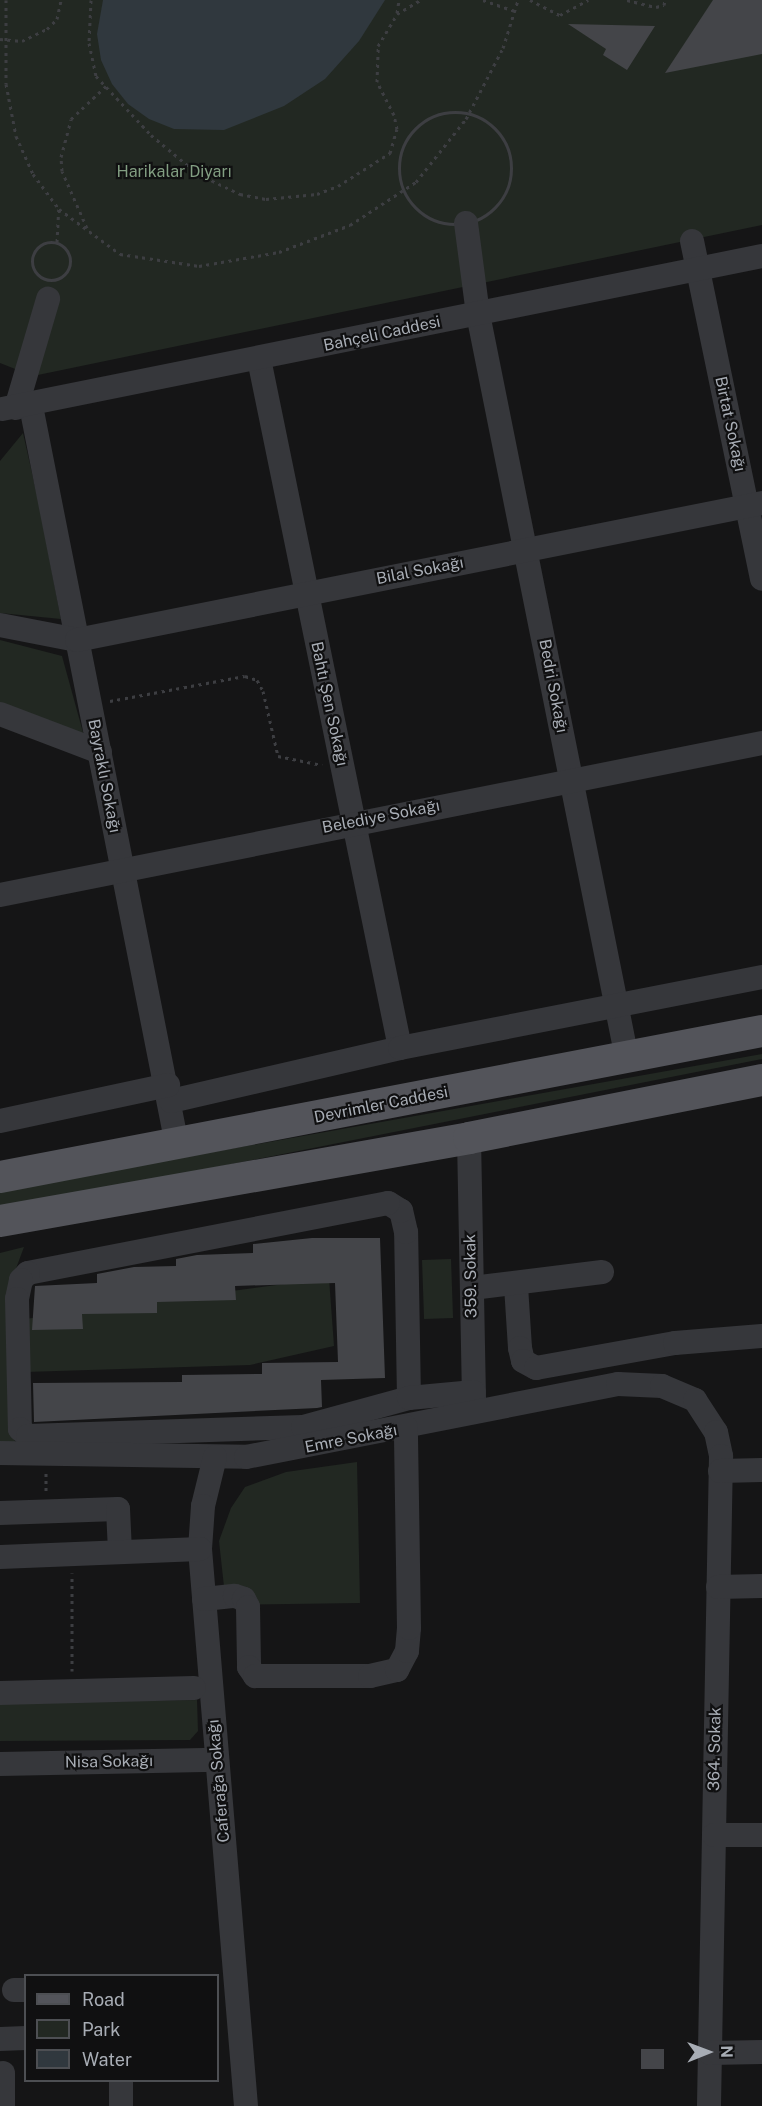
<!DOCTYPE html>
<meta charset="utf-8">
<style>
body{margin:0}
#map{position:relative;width:762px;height:2106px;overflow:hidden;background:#151516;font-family:"Public Sans",sans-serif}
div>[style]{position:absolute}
.green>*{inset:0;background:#222822;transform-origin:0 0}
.water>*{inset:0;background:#30383e}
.building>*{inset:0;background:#444549;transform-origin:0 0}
.path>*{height:3px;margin-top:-1.5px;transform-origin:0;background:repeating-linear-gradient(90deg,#3d3e42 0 3px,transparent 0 7.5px)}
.path>.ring{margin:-1.5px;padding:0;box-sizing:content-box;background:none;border:3px solid #3d3e42;border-radius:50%}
.minor>*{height:24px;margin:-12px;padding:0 12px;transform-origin:12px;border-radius:12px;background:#36373b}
.major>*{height:32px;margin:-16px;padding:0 16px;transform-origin:16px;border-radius:16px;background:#53545a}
span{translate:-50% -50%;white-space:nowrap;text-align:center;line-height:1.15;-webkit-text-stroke:4.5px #101011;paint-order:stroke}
.park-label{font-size:16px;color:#829e82}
.street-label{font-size:16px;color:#a8adb5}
.legend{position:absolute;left:24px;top:1974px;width:195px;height:108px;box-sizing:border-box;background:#101011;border:2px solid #4d4f53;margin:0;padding:8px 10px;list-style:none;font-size:18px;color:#a8adb5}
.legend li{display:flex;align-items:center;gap:12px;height:30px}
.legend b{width:30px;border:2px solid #4d4f53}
.north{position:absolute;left:678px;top:2022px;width:60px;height:60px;-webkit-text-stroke:4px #101011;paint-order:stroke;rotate:89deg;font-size:16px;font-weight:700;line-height:24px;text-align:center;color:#a8adb5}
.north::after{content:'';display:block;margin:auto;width:21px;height:27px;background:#a8adb5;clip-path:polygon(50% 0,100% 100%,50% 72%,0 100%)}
</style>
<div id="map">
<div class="green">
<div style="clip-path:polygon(0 0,762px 0,762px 225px,33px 376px,0 363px)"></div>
<div style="clip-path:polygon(23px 433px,39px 504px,61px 619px,0 613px,0 461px)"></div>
<div style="clip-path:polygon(0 640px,62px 656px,84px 736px,0 703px)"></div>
<div style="clip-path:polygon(762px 1054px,762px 1059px,0 1210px,0 1190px)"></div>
<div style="clip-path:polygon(24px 1247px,11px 1282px,15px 1448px,0 1447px,0 1253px)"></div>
<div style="left:451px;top:1259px;width:59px;height:29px;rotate:88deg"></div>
<div style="clip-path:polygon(329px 1278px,334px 1346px,250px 1365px,25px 1372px,25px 1319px)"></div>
<div style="clip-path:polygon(357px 1462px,360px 1603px,226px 1605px,219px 1541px,231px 1508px,245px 1487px,286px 1472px)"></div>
<div style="clip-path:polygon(197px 1700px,198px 1731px,190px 1740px,0 1741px,0 1703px)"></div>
</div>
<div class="water">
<div style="clip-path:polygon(385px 0,359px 41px,325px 79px,284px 106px,224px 130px,174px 129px,149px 119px,128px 104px,112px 84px,101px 60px,97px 34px,103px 0)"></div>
</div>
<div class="building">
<div style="clip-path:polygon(713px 0,762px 0,762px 54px,665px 73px)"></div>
<div style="clip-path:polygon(568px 24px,655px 26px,627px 70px,603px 55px,606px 49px)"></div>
<div style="clip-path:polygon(312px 1238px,380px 1238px,385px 1378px,321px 1380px,322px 1407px,317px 1408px,34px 1422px,33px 1383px,182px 1382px,182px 1375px,262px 1374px,262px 1363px,338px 1362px,335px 1283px,235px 1286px,236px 1300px,157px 1302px,157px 1313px,82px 1314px,83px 1329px,32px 1330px,35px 1286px,97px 1283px,97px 1274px,134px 1267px,176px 1266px,176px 1259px,197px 1255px,253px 1253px,253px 1244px)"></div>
<div style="left:664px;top:2049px;width:20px;height:23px;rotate:90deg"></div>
</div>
<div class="path">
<div style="left:6px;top:0;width:84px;rotate:90deg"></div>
<div style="left:6px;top:84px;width:53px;rotate:79.1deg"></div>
<div style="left:16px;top:136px;width:42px;rotate:65.9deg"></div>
<div style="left:33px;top:174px;width:44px;rotate:53.4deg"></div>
<div style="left:59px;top:209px;width:76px;rotate:36.4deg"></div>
<div style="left:120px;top:254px;width:80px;rotate:8.6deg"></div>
<div style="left:199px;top:266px;width:81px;rotate:-9.9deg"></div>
<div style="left:279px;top:252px;width:76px;rotate:-20.8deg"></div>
<div style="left:350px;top:225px;width:79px;rotate:-33.1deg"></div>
<div style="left:416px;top:182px;width:80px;rotate:-51.6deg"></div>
<div style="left:466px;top:119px;width:80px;rotate:-62.5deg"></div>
<div style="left:503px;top:48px;width:50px;rotate:-72.6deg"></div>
<div style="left:91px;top:0;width:43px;rotate:92.7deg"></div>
<div style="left:89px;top:43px;width:34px;rotate:78deg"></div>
<div style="left:96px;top:76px;width:81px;rotate:47deg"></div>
<div style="left:151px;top:135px;width:61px;rotate:39.7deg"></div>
<div style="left:198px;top:174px;width:47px;rotate:25.5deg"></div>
<div style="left:240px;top:194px;width:26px;rotate:11deg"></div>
<div style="left:266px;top:199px;width:51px;rotate:-5.6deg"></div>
<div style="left:317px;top:194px;width:22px;rotate:-21deg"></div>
<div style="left:338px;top:186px;width:62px;rotate:-32.4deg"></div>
<div style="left:390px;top:153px;width:25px;rotate:-74deg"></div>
<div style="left:397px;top:129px;width:14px;rotate:-102deg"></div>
<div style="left:394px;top:115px;width:37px;rotate:-117deg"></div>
<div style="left:377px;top:82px;width:36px;rotate:-88deg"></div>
<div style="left:378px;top:46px;width:37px;rotate:-59deg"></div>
<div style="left:397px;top:14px;width:27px;rotate:-31deg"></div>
<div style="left:483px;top:0;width:34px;rotate:19deg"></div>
<div style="left:530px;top:0;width:34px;rotate:27deg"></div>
<div style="left:560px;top:15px;width:32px;rotate:-28deg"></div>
<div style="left:627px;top:0;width:30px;rotate:14deg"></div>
<div style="left:656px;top:7px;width:8px;rotate:-14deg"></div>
<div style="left:664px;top:5px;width:5px;rotate:-79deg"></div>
<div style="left:397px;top:13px;width:13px;rotate:-81deg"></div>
<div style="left:0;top:39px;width:22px;rotate:5deg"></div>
<div style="left:22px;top:41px;width:28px;rotate:-26deg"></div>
<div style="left:47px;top:29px;width:14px;rotate:-45deg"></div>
<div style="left:57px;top:19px;width:19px;rotate:-78deg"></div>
<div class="ring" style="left:399px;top:112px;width:109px;height:109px"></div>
<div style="left:87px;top:228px;width:62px;rotate:-113.7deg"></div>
<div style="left:62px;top:171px;width:14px;rotate:-94deg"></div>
<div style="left:61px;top:157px;width:39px;rotate:-75deg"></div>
<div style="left:71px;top:119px;width:48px;rotate:-43.3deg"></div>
<div style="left:57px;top:242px;width:33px;rotate:-87deg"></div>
<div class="ring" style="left:32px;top:242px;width:35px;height:35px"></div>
<div style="left:110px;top:701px;width:137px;rotate:-10.5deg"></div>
<div style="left:245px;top:676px;width:13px;rotate:18deg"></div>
<div style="left:257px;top:680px;width:13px;rotate:61deg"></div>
<div style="left:263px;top:691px;width:67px;rotate:77deg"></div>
<div style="left:278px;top:756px;width:45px;rotate:11.6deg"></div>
<div style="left:46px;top:1491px;width:18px;rotate:-90deg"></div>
<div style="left:72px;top:1671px;width:98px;rotate:-90deg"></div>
</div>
<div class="minor">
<div style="left:466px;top:223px;width:92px;rotate:82.5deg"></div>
<div style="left:478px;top:314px;width:759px;rotate:78.68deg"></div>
<div style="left:692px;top:241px;width:345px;rotate:78.3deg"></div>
<div style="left:259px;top:359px;width:703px;rotate:78.43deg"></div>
<div style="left:31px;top:406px;width:753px;rotate:78.82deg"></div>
<div style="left:16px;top:408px;width:114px;rotate:-73.6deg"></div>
<div style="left:2px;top:409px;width:775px;rotate:-11.38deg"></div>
<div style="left:0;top:625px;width:78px;rotate:11deg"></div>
<div style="left:77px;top:640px;width:699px;rotate:-11.31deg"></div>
<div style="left:0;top:714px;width:107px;rotate:20.8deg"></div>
<div style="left:0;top:895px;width:777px;rotate:-11.28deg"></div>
<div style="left:171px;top:1101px;width:235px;rotate:-13deg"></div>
<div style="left:400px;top:1048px;width:369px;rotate:-11.1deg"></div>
<div style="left:0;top:1121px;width:172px;rotate:-12.1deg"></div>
<div style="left:469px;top:1138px;width:270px;rotate:88.9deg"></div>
<div style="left:516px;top:1286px;width:62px;rotate:86.3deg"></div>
<div style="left:520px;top:1348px;width:13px;rotate:77deg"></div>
<div style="left:523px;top:1361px;width:15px;rotate:28deg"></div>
<div style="left:536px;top:1368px;width:141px;rotate:-10.2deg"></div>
<div style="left:675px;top:1343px;width:87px;rotate:-4.6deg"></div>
<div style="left:472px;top:1288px;width:131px;rotate:-7deg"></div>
<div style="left:409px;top:1398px;width:166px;rotate:-91deg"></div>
<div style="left:406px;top:1232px;width:22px;rotate:-103deg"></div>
<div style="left:401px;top:1211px;width:15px;rotate:-148deg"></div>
<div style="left:388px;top:1203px;width:367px;rotate:169deg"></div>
<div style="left:28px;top:1273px;width:10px;rotate:135deg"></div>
<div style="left:21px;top:1280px;width:19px;rotate:102deg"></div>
<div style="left:17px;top:1299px;width:130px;rotate:88.7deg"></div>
<div style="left:20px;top:1429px;width:11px;rotate:41deg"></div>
<div style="left:28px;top:1436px;width:275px;rotate:-1.9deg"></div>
<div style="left:303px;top:1427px;width:110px;rotate:-15.3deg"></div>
<div style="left:409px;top:1398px;width:65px;rotate:-5.3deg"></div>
<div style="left:0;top:1453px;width:246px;rotate:0.9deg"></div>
<div style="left:246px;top:1457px;width:379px;rotate:-11.1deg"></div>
<div style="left:618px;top:1384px;width:44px;rotate:2.6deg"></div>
<div style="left:662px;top:1386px;width:36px;rotate:23deg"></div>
<div style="left:695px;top:1400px;width:38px;rotate:57deg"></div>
<div style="left:716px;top:1432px;width:25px;rotate:78deg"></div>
<div style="left:721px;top:1456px;width:650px;rotate:91.06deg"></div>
<div style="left:215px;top:1457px;width:50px;rotate:103.8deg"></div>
<div style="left:203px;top:1506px;width:43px;rotate:94deg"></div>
<div style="left:200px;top:1549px;width:559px;rotate:85.28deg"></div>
<div style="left:720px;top:1471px;width:42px;rotate:-1.4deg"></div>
<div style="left:0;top:1513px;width:118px;rotate:-1.9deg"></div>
<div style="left:118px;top:1509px;width:43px;rotate:87.3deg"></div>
<div style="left:0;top:1557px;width:200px;rotate:-2.3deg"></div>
<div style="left:718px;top:1587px;width:44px;rotate:-1.3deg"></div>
<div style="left:204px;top:1599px;width:31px;rotate:-6deg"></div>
<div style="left:235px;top:1596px;width:9px;rotate:18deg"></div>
<div style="left:244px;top:1599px;width:9px;rotate:63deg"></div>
<div style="left:248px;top:1607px;width:60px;rotate:89deg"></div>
<div style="left:249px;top:1667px;width:11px;rotate:56deg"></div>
<div style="left:255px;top:1676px;width:115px"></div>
<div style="left:370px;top:1676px;width:28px;rotate:-13deg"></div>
<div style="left:397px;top:1670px;width:21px;rotate:-62deg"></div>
<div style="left:407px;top:1651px;width:23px;rotate:-85deg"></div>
<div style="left:409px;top:1628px;width:201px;rotate:-90.9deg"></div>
<div style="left:0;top:1693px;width:194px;rotate:-1.5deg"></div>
<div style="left:0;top:1764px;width:217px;rotate:-1.1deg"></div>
<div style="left:714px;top:1835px;width:48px"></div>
<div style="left:14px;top:1990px;width:12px"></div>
<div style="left:0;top:2039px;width:26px;rotate:-2deg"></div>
<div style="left:710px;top:2053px;width:52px;rotate:-1.1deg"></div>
<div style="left:3px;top:2073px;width:33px;rotate:90deg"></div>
<div style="left:121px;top:2080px;width:26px;rotate:90deg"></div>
</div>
<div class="major">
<div style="left:0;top:1177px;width:776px;rotate:-10.85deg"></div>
<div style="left:0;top:1221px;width:476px;rotate:-10deg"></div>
<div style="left:469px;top:1138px;width:299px;rotate:-11.2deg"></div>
</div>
<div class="park-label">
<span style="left:174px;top:172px">Harikalar Diyarı</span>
</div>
<div class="street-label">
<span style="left:382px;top:334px;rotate:-12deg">Bahçeli Caddesi</span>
<span style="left:730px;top:424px;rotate:78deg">Birtat Sokağı</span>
<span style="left:420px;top:571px;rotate:-11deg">Bilal Sokağı</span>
<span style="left:553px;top:686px;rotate:79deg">Bedri Sokağı</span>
<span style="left:329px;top:704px;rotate:78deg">Bahtı Şen Sokağı</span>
<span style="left:104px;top:776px;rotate:79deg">Bayraklı Sokağı</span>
<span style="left:381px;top:817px;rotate:-11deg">Belediye Sokağı</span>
<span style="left:381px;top:1105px;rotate:-11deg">Devrimler Caddesi</span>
<span style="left:471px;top:1276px;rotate:-91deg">359. Sokak</span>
<span style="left:351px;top:1439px;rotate:-11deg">Emre Sokağı</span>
<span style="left:715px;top:1749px;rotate:-89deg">364. Sokak</span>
<span style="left:109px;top:1762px;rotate:-1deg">Nisa Sokağı</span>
<span style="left:219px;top:1781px;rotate:-95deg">Caferağa Sokağı</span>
</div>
<ul class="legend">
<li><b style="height:8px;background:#53545a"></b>Road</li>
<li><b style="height:16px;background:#222822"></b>Park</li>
<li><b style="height:16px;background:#30383e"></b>Water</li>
</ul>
<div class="north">N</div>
</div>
